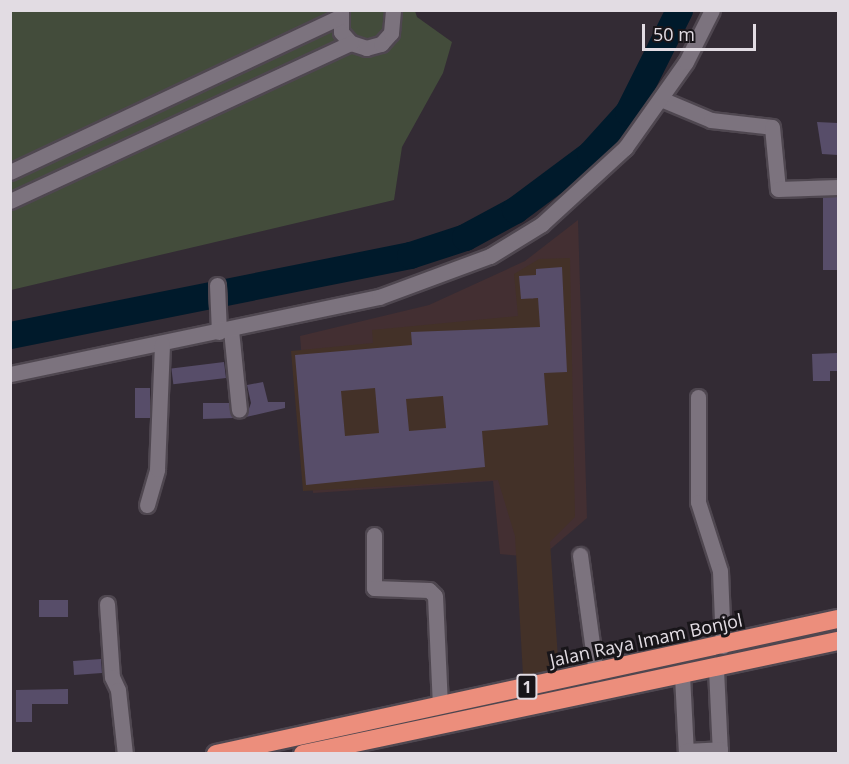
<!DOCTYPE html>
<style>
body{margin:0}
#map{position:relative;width:849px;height:764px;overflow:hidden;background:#332b34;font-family:"Open Sans",sans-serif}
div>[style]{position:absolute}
.commercial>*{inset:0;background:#432f32}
.medical>*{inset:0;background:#433128}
.green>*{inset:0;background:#434c3b}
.river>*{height:27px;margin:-13.5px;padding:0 13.5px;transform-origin:13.5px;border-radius:13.5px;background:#001a2b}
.building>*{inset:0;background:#574d69;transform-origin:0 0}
.roads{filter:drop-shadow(2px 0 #4f4750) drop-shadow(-2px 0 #4f4750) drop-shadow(0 2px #4f4750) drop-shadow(0 -2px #4f4750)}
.minor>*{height:15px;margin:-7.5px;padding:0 7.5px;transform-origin:7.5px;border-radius:7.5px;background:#7c737e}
.highway>*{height:18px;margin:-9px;padding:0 9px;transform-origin:9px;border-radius:9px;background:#ec8e7c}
span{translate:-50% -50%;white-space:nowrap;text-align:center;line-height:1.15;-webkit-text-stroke:6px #181519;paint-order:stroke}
.shield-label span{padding:2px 4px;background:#181519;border:2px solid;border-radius:4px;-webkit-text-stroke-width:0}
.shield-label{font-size:16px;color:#e2dce3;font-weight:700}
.street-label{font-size:18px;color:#e2dce3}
.frame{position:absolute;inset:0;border:12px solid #e2dce3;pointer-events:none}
.scale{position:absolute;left:642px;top:24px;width:114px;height:27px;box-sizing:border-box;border:3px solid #e2dce3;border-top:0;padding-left:8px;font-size:18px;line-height:21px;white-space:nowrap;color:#e2dce3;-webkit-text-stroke:4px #181519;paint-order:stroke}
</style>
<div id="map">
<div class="commercial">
<div style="clip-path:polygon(578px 220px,587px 518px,540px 558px,500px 554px,493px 481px,313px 493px,300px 336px,429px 305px,525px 261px)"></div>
</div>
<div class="medical">
<div style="clip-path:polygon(570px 258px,575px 517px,550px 542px,559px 673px,523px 675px,515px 536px,498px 480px,303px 491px,291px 351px,373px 343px,372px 330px,518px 316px,514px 274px,539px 259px)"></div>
</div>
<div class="green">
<div style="clip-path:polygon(10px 11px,415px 11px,417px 17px,452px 42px,443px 73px,402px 147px,394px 200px,11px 290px)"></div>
</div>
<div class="river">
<div style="left:10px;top:335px;width:408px;rotate:-11.3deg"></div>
<div style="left:410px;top:255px;width:58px;rotate:-18.1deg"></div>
<div style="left:465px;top:237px;width:57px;rotate:-28.4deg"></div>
<div style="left:515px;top:210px;width:94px;rotate:-36.7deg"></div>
<div style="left:590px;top:154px;width:57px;rotate:-47.9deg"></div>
<div style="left:628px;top:112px;width:114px;rotate:-63.4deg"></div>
</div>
<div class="building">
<div style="clip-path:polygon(817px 122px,838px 123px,838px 155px,822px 154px)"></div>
<div style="left:823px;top:197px;width:15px;height:73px"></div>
<div style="clip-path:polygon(evenodd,562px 267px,567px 372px,544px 373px,548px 425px,482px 431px,485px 467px,306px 485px,295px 355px,412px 345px,411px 332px,540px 327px,538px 298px,521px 299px,519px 276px,536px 275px,536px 269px,562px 267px,375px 388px,379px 433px,345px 436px,341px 391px,375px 388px,562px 267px,443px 396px,446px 428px,409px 431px,406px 399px,443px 396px)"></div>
<div style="clip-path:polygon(838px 353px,838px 371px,830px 371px,830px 381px,813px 381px,812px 354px)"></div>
<div style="left:224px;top:362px;width:16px;height:53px;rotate:83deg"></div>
<div style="clip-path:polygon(263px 382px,268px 402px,285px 402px,285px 408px,246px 417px,251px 403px,247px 385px)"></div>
<div style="left:135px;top:388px;width:15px;height:30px"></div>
<div style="clip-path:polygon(203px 403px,229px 403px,234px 418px,203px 419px)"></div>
<div style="left:68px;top:600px;width:17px;height:29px;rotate:90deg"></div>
<div style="left:101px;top:659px;width:14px;height:28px;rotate:86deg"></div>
<div style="clip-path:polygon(68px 689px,68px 704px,32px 704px,32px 722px,16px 722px,16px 690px)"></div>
</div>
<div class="roads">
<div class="minor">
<div style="left:341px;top:10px;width:22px;rotate:90deg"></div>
<div style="left:341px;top:32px;width:15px;rotate:48deg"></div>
<div style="left:351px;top:43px;width:16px;rotate:18deg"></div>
<div style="left:366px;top:48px;width:16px;rotate:-15deg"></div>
<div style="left:381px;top:44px;width:15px;rotate:-48deg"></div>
<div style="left:391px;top:33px;width:23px;rotate:-85deg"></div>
<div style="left:661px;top:99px;width:54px;rotate:22.8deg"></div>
<div style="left:711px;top:120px;width:61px;rotate:6.5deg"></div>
<div style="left:772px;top:127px;width:62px;rotate:84.5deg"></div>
<div style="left:778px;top:189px;width:60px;rotate:-1.9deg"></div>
<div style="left:10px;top:172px;width:362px;rotate:-25.2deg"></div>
<div style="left:10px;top:201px;width:376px;rotate:-24.9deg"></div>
<div style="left:217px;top:285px;width:47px;rotate:87.6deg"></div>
<div style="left:231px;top:330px;width:80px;rotate:84.3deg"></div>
<div style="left:10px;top:374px;width:377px;rotate:-11.8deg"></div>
<div style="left:379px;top:297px;width:118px;rotate:-20.3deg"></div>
<div style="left:490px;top:256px;width:61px;rotate:-31.6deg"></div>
<div style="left:542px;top:224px;width:113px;rotate:-42.5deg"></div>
<div style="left:625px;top:148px;width:105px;rotate:-54.7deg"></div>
<div style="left:686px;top:62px;width:58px;rotate:-63.4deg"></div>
<div style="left:698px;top:397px;width:105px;rotate:90deg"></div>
<div style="left:698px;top:502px;width:72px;rotate:72.3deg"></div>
<div style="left:720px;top:571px;width:75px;rotate:87.7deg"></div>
<div style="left:147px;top:505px;width:37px;rotate:-74deg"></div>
<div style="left:157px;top:469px;width:125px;rotate:-87.7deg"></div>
<div style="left:374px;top:535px;width:53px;rotate:90deg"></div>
<div style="left:374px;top:588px;width:55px;rotate:2.1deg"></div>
<div style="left:429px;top:590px;width:8px;rotate:45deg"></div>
<div style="left:435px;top:596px;width:110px;rotate:87.4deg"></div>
<div style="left:580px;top:555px;width:119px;rotate:82.3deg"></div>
<div style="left:107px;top:604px;width:73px;rotate:86.1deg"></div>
<div style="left:112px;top:677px;width:14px;rotate:65deg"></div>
<div style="left:118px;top:690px;width:64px;rotate:83.8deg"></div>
<div style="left:716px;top:669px;width:85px;rotate:87.3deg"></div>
<div style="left:682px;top:675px;width:79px;rotate:87.1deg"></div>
<div style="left:686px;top:751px;width:34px;rotate:-3deg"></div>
</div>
<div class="highway">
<div style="left:216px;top:754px;width:636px;rotate:-12.25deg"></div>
<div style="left:303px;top:754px;width:547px;rotate:-11.93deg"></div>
</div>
</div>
<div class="shield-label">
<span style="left:527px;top:687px">1</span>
</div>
<div class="street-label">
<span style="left:646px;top:640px;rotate:-12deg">Jalan Raya Imam Bonjol</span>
</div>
<div class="frame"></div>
<div class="scale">50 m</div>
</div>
